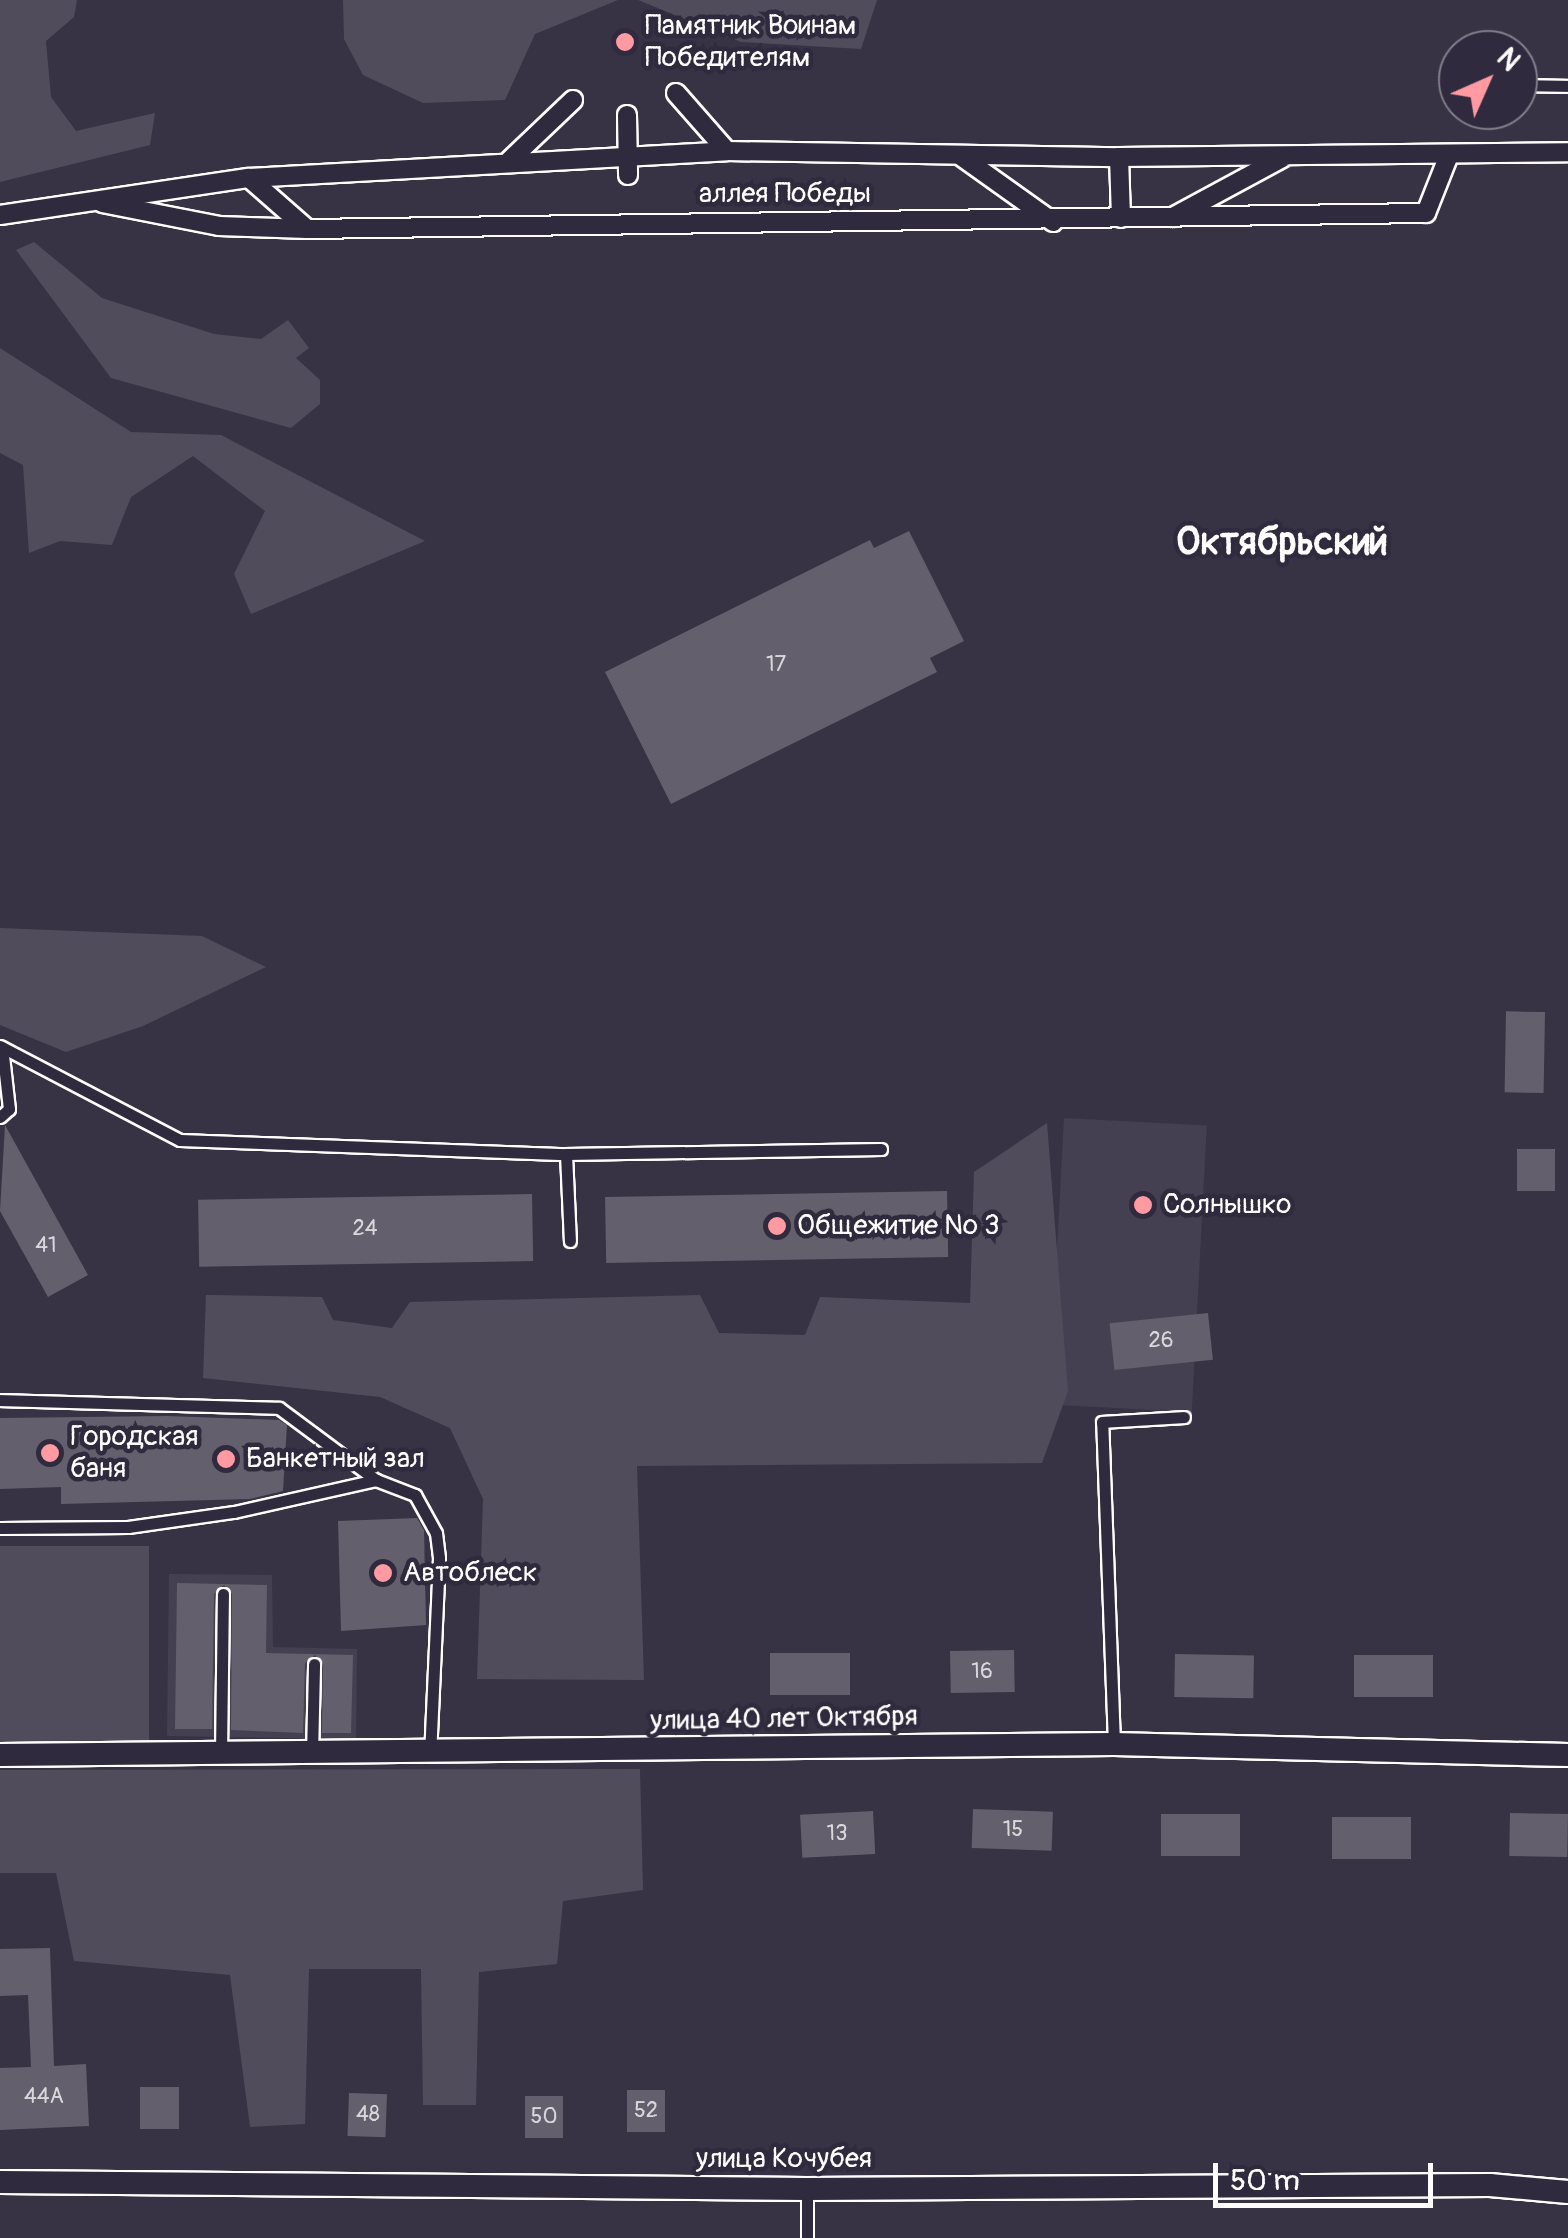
<!DOCTYPE html>
<meta charset="utf-8">
<style>
body{margin:0}
#map{position:relative;width:1568px;height:2238px;overflow:hidden;background:#373345;font-family:Pangolin,sans-serif}
div>[style]{position:absolute}
.built>*{inset:0;background:#444051;transform-origin:0 0}
.green>*{inset:0;background:#514c5c;transform-origin:0 0}
.building>*{inset:0;background:#635f6d;transform-origin:0 0}
.roads{filter:drop-shadow(2px 0 #fff) drop-shadow(-2px 0 #fff) drop-shadow(0 2px #fff) drop-shadow(0 -2px #fff)}
.service>*{height:11px;margin:-5.5px;padding:0 5.5px;transform-origin:5.5px;border-radius:5.5px;background:#2f2a3d}
.pedestrian>*{height:18px;margin:-9px;padding:0 9px;transform-origin:9px;border-radius:9px;background:#2f2a3d}
.minor>*{height:22px;margin:-11px;padding:0 11px;transform-origin:11px;border-radius:11px;background:#2f2a3d}
.dots>*{width:28px;height:28px;translate:-50% -50%;box-sizing:border-box;border:5px solid #2f2a3d;border-radius:50%}
span{translate:-50% -50%;white-space:nowrap;text-align:center;line-height:1.15;-webkit-text-stroke:9px #2f2a3d;paint-order:stroke}
.number-label{font-size:22px;color:#d8d7da}
.number-label span{-webkit-text-stroke-width:0}
.poi-label{font-size:28px;color:#fff}
.left{translate:0 -50%;text-align:left}
.street-label{font-size:28px;color:#fff}
.district-label{font-size:38px;color:#fff;font-weight:700}
.north{position:absolute;left:1438px;top:30px;width:100px;height:100px;box-sizing:border-box;background:#2f2a3d;border:2px solid #827f8b;border-radius:50%;rotate:45deg;font-size:28px;font-weight:700;line-height:40px;text-align:center;color:#fff}
.north::after{content:'';display:block;margin:auto;width:35px;height:45px;background:#ff9aa2;clip-path:polygon(50% 0,100% 100%,50% 72%,0 100%)}
.scale{position:absolute;left:1213px;top:2163px;width:220px;height:45px;box-sizing:border-box;border:5px solid #fff;border-top:0;padding-left:12px;font-size:30px;line-height:35px;white-space:nowrap;color:#fff;-webkit-text-stroke:8px #2f2a3d;paint-order:stroke}
</style>
<div id="map">
<div class="built">
<div style="left:1064px;top:1118px;width:143px;height:287px;rotate:3deg"></div>
<div style="clip-path:polygon(169px 1574px,272px 1575px,273px 1647px,357px 1649px,356px 1739px,167px 1736px)"></div>
</div>
<div class="green">
<div style="clip-path:polygon(0 0,77px 0,74px 17px,46px 41px,51px 97px,76px 131px,155px 113px,150px 145px,0 182px)"></div>
<div style="clip-path:polygon(343px 0,618px 0,535px 34px,505px 100px,423px 103px,363px 75px,344px 39px)"></div>
<div style="clip-path:polygon(638px 0,877px 0,861px 49px,741px 42px)"></div>
<div style="clip-path:polygon(34px 242px,102px 298px,214px 334px,261px 339px,288px 320px,309px 348px,296px 358px,320px 380px,320px 404px,291px 428px,111px 378px,16px 250px)"></div>
<div style="clip-path:polygon(0 348px,131px 432px,221px 435px,425px 541px,251px 614px,234px 574px,265px 511px,193px 456px,131px 497px,112px 545px,60px 541px,29px 553px,23px 465px,0 453px)"></div>
<div style="clip-path:polygon(0 928px,202px 936px,266px 967px,143px 1026px,66px 1052px,0 1025px)"></div>
<div style="clip-path:polygon(1047px 1123px,1068px 1391px,1042px 1463px,637px 1466px,644px 1680px,477px 1679px,483px 1499px,450px 1428px,380px 1397px,203px 1378px,206px 1295px,322px 1297px,333px 1320px,392px 1328px,410px 1302px,700px 1295px,719px 1333px,805px 1335px,820px 1297px,970px 1303px,974px 1172px)"></div>
<div style="left:0;top:1546px;width:149px;height:201px"></div>
<div style="clip-path:polygon(640px 1769px,643px 1890px,563px 1901px,557px 1964px,479px 1972px,476px 2105px,423px 2105px,421px 1969px,309px 1969px,305px 2124px,250px 2127px,230px 1975px,74px 1961px,56px 1873px,0 1873px,0 1770px)"></div>
</div>
<div class="building">
<div style="clip-path:polygon(909px 531px,964px 641px,930px 658px,937px 672px,671px 804px,605px 672px,870px 540px,874px 548px)"></div>
<div style="left:1545px;top:1012px;width:81px;height:39px;rotate:91deg"></div>
<div style="clip-path:polygon(5px 1125px,88px 1275px,48px 1297px,0 1211px)"></div>
<div style="left:1517px;top:1149px;width:38px;height:42px"></div>
<div style="left:947px;top:1191px;width:66px;height:342px;rotate:89deg"></div>
<div style="left:532px;top:1194px;width:67px;height:334px;rotate:89deg"></div>
<div style="left:1208px;top:1313px;width:47px;height:99px;rotate:84deg"></div>
<div style="clip-path:polygon(167px 1416px,279px 1420px,287px 1425px,283px 1491px,250px 1499px,61px 1504px,61px 1487px,0 1489px,0 1418px)"></div>
<div style="clip-path:polygon(417px 1518px,424px 1530px,426px 1625px,341px 1631px,338px 1521px)"></div>
<div style="clip-path:polygon(177px 1583px,267px 1585px,266px 1653px,353px 1655px,351px 1733px,322px 1733px,323px 1664px,315px 1655px,305px 1663px,303px 1733px,231px 1730px,232px 1594px,224px 1585px,214px 1594px,212px 1729px,175px 1729px)"></div>
<div style="left:1014px;top:1650px;width:42px;height:64px;rotate:89deg"></div>
<div style="left:770px;top:1653px;width:80px;height:42px"></div>
<div style="left:1175px;top:1654px;width:79px;height:43px;rotate:1deg"></div>
<div style="left:1354px;top:1655px;width:79px;height:42px"></div>
<div style="left:973px;top:1809px;width:80px;height:39px;rotate:2deg"></div>
<div style="left:873px;top:1811px;width:43px;height:73px;rotate:87deg"></div>
<div style="left:1510px;top:1813px;width:58px;height:43px;rotate:1deg"></div>
<div style="left:1161px;top:1814px;width:79px;height:42px"></div>
<div style="left:1332px;top:1817px;width:79px;height:42px"></div>
<div style="clip-path:polygon(50px 1948px,54px 2066px,86px 2064px,89px 2126px,0 2130px,0 2068px,31px 2067px,28px 1995px,0 1996px,0 1949px)"></div>
<div style="left:140px;top:2087px;width:39px;height:42px"></div>
<div style="left:627px;top:2090px;width:38px;height:42px"></div>
<div style="left:349px;top:2093px;width:38px;height:43px;rotate:2deg"></div>
<div style="left:525px;top:2096px;width:38px;height:42px"></div>
</div>
<div class="roads">
<div class="service">
<div style="left:1521px;top:85px;width:47px;rotate:1.2deg"></div>
<div style="left:0;top:1046px;width:203px;rotate:27.6deg"></div>
<div style="left:180px;top:1140px;width:386px;rotate:2.1deg"></div>
<div style="left:566px;top:1154px;width:315px;rotate:-0.9deg"></div>
<div style="left:0;top:1117px;width:12px;rotate:-42deg"></div>
<div style="left:9px;top:1109px;width:62px;rotate:-96.4deg"></div>
<div style="left:566px;top:1154px;width:87px;rotate:87.4deg"></div>
<div style="left:0;top:1400px;width:279px;rotate:1.6deg"></div>
<div style="left:279px;top:1408px;width:121px;rotate:36.6deg"></div>
<div style="left:0;top:1528px;width:128px;rotate:-0.4deg"></div>
<div style="left:128px;top:1527px;width:107px;rotate:-8.1deg"></div>
<div style="left:234px;top:1512px;width:146px;rotate:-12.7deg"></div>
<div style="left:376px;top:1480px;width:42px;rotate:21deg"></div>
<div style="left:415px;top:1495px;width:43px;rotate:61.1deg"></div>
<div style="left:436px;top:1533px;width:25px;rotate:83deg"></div>
<div style="left:439px;top:1558px;width:195px;rotate:92.6deg"></div>
<div style="left:1114px;top:1744px;width:322px;rotate:-92.1deg"></div>
<div style="left:1102px;top:1422px;width:82px;rotate:-3.5deg"></div>
<div style="left:221px;top:1754px;width:160px;rotate:-89.3deg"></div>
<div style="left:312px;top:1755px;width:91px;rotate:-88.7deg"></div>
<div style="left:807px;top:2238px;width:49px;rotate:-90deg"></div>
</div>
<div class="pedestrian">
<div style="left:676px;top:93px;width:77px;rotate:48.7deg"></div>
<div style="left:627px;top:115px;width:60px;rotate:89deg"></div>
<div style="left:962px;top:157px;width:112px;rotate:35.5deg"></div>
<div style="left:1119px;top:157px;width:61px;rotate:88.1deg"></div>
<div style="left:510px;top:160px;width:87px;rotate:-43.6deg"></div>
<div style="left:249px;top:178px;width:77px;rotate:41.3deg"></div>
<div style="left:102px;top:203px;width:119px;rotate:11.1deg"></div>
<div style="left:219px;top:226px;width:88px;rotate:2deg"></div>
<div style="left:307px;top:229px;width:1119px;rotate:-0.82deg"></div>
<div style="left:1426px;top:213px;width:62px;rotate:-68.4deg"></div>
<div style="left:0;top:215px;width:252px;rotate:-8.5deg"></div>
<div style="left:249px;top:178px;width:479px;rotate:-3.2deg"></div>
<div style="left:727px;top:151px;width:392px;rotate:0.9deg"></div>
<div style="left:1119px;top:157px;width:449px;rotate:-0.6deg"></div>
<div style="left:1173px;top:217px;width:124px;rotate:-28.4deg"></div>
</div>
<div class="minor">
<div style="left:0;top:1755px;width:1114px;rotate:-0.57deg"></div>
<div style="left:1114px;top:1744px;width:454px;rotate:1.4deg"></div>
<div style="left:0;top:2182px;width:807px;rotate:0.5deg"></div>
<div style="left:807px;top:2189px;width:683px;rotate:-0.34deg"></div>
<div style="left:1490px;top:2185px;width:78px;rotate:5.1deg"></div>
</div>
</div>
<div class="dots">
<div style="left:625px;top:42px;background:#ff9aa2"></div>
<div style="left:1143px;top:1205px;background:#ff9aa2"></div>
<div style="left:777px;top:1226px;background:#ff9aa2"></div>
<div style="left:50px;top:1453px;background:#ff9aa2"></div>
<div style="left:226px;top:1459px;background:#ff9aa2"></div>
<div style="left:383px;top:1573px;background:#ff9aa2"></div>
</div>
<div class="number-label">
<span style="left:776px;top:665px">17</span>
<span style="left:365px;top:1229px">24</span>
<span style="left:46px;top:1246px">41</span>
<span style="left:1161px;top:1341px">26</span>
<span style="left:982px;top:1672px">16</span>
<span style="left:1013px;top:1830px">15</span>
<span style="left:837px;top:1834px">13</span>
<span style="left:44px;top:2097px">44А</span>
<span style="left:646px;top:2111px">52</span>
<span style="left:368px;top:2115px">48</span>
<span style="left:544px;top:2117px">50</span>
</div>
<div class="poi-label">
<span class="left" style="left:645px;top:42px">Памятник Воинам<br>Победителям</span>
<span class="left" style="left:1163px;top:1205px">Солнышко</span>
<span class="left" style="left:797px;top:1226px">Общежитие № 3</span>
<span class="left" style="left:70px;top:1453px">Городская<br>баня</span>
<span class="left" style="left:246px;top:1459px">Банкетный зал</span>
<span class="left" style="left:403px;top:1573px">Автоблеск</span>
</div>
<div class="street-label">
<span style="left:785px;top:194px">аллея Победы</span>
<span style="left:784px;top:1719px;rotate:-1deg">улица 40 лет Октября</span>
<span style="left:784px;top:2159px">улица Кочубея</span>
</div>
<div class="district-label">
<span style="left:1282px;top:543px">Октябрьский</span>
</div>
<div class="north">N</div>
<div class="scale">50 m</div>
</div>
